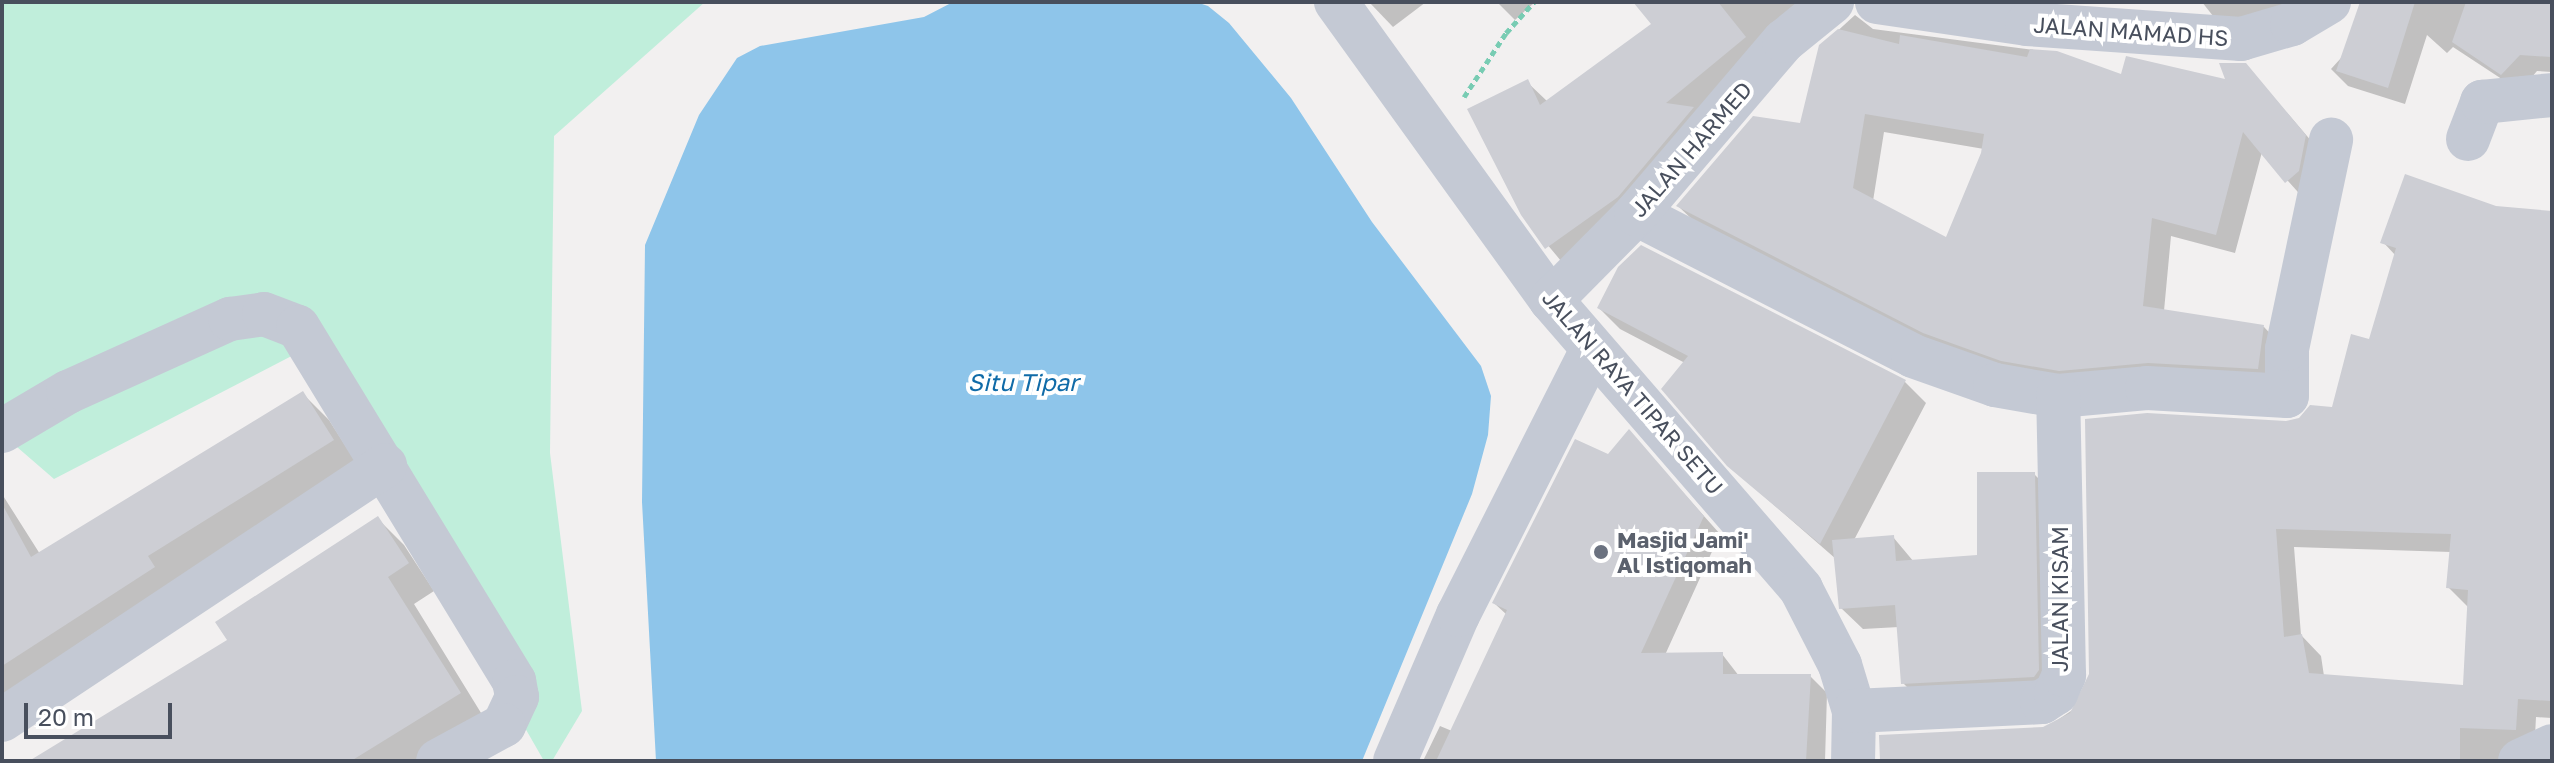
<!DOCTYPE html>
<style>
body{margin:0}
#map{position:relative;width:2554px;height:763px;overflow:hidden;background:#f2f0f0;font-family:"Golos Text",sans-serif}
div>[style]{position:absolute}
.green>*{inset:0;background:#c0eedb}
.water>*{inset:0;background:#8ec5ea}
.shadow>*{inset:0;background:#0003}
.building>*{inset:0;background:#cdced4}
.path>*{height:5px;margin-top:-2.5px;transform-origin:0;background:repeating-linear-gradient(90deg,#78ccb3 0 6px,transparent 0 10px)}
.minor>*{height:44px;margin:-22px;padding:0 22px;transform-origin:22px;border-radius:22px;background:#c4c9d4}
.dots>*{width:22px;height:22px;translate:-50% -50%;box-sizing:border-box;border:4px solid #fff;border-radius:50%}
span{translate:-50% -50%;white-space:nowrap;text-align:center;line-height:1.15;-webkit-text-stroke:8px #fff;paint-order:stroke}
.street-label{font-size:22px;color:#484f5d}
.worship-label{font-size:22px;color:#5b616d;font-weight:700}
.left{translate:0 -50%;text-align:left}
.water-label{font-size:24px;color:#106ba8;font-style:italic}
.frame{position:absolute;inset:0;border:4px solid #484f5d;pointer-events:none}
.scale{position:absolute;left:24px;top:703px;width:148px;height:36px;box-sizing:border-box;border:4px solid #484f5d;border-top:0;padding-left:10px;font-size:24px;line-height:28px;white-space:nowrap;color:#484f5d;-webkit-text-stroke:6px #fff;paint-order:stroke}
</style>
<div id="map">
<div class="green">
<div style="clip-path:polygon(2px 2px,705px 2px,554px 136px,550px 453px,582px 711px,552px 761px,544px 761px,307px 348px,54px 479px,2px 434px)"></div>
</div>
<div class="water">
<div style="clip-path:polygon(953px 2px,1196px 2px,1208px 6px,1229px 23px,1291px 98px,1372px 222px,1481px 366px,1491px 396px,1488px 435px,1472px 494px,1362px 761px,656px 761px,642px 502px,645px 245px,699px 115px,737px 58px,760px 46px,924px 17px)"></div>
</div>
<div class="shadow">
<div style="clip-path:polygon(1369px 2px,1426px 2px,1393px 27px)"></div>
<div style="clip-path:polygon(1497px 2px,1535px 2px,1515px 20px)"></div>
<div style="clip-path:polygon(1669px 2px,1831px 2px,1566px 267px,1522px 214px,1527px 82px,1548px 102px,1654px 24px)"></div>
<div style="clip-path:polygon(2202px 2px,2328px 2px,2224px 30px)"></div>
<div style="clip-path:polygon(2392px 2px,2552px 2px,2552px 72px,2537px 71px,2520px 91px,2453px 47px,2447px 53px,2427px 35px,2405px 104px,2348px 86px,2331px 69px)"></div>
<div style="clip-path:polygon(evenodd,1855px 15px,1873px 29px,2057px 53px,2123px 77px,2228px 82px,2246px 65px,2325px 157px,2306px 201px,2262px 152px,2235px 253px,2171px 236px,2164px 311px,2264px 327px,2283px 347px,2277px 388px,2080px 390px,1944px 352px,1698px 225px,1678px 206px,1801px 126px,1821px 46px,1855px 15px,1884px 132px,1984px 149px,1947px 240px,1873px 201px,1884px 132px)"></div>
<div style="clip-path:polygon(evenodd,2495px 208px,2552px 213px,2552px 718px,2536px 717px,2534px 755px,2526px 761px,1882px 761px,2044px 729px,2080px 705px,2286px 423px,2333px 409px,2371px 341px,2396px 256px,2383px 242px,2495px 208px,2294px 547px,2451px 552px,2448px 587px,2468px 607px,2465px 687px,2324px 676px,2321px 656px,2301px 635px,2294px 547px)"></div>
<div style="clip-path:polygon(1599px 308px,1905px 382px,1926px 403px,1854px 540px,1893px 537px,1914px 562px,1979px 557px,2034px 474px,2055px 495px,2055px 698px,1924px 704px,1903px 683px,1899px 627px,1863px 629px,1841px 608px,1836px 559px,1751px 485px,1685px 363px,1620px 329px)"></div>
<div style="clip-path:polygon(302px 393px,329px 420px,359px 467px,2px 710px,2px 494px,40px 554px)"></div>
<div style="clip-path:polygon(1629px 432px,1720px 534px,1665px 655px,1722px 654px,1739px 676px,1810px 676px,1827px 693px,1825px 761px,1423px 761px,1440px 726px,1452px 731px,1507px 615px,1494px 603px)"></div>
<div style="clip-path:polygon(377px 518px,404px 545px,434px 591px,414px 604px,486px 721px,421px 761px,33px 761px,230px 641px)"></div>
</div>
<div class="building">
<div style="clip-path:polygon(1633px 2px,1718px 2px,1746px 37px,1666px 103px,1694px 107px,1618px 197px,1545px 249px,1521px 215px,1467px 109px,1528px 79px,1540px 105px,1651px 24px)"></div>
<div style="clip-path:polygon(2360px 2px,2415px 2px,2388px 88px,2336px 71px)"></div>
<div style="clip-path:polygon(2466px 2px,2552px 2px,2552px 57px,2520px 55px,2501px 75px,2452px 42px)"></div>
<div style="clip-path:polygon(evenodd,1838px 29px,1899px 44px,1900px 35px,2027px 57px,2030px 49px,2057px 51px,2121px 74px,2126px 56px,2225px 79px,2219px 63px,2246px 63px,2306px 135px,2299px 171px,2285px 183px,2243px 132px,2216px 235px,2152px 218px,2143px 306px,2264px 325px,2258px 369px,2148px 363px,2059px 371px,2001px 361px,1923px 333px,1676px 206px,1753px 116px,1800px 123px,1819px 45px,1838px 29px,1865px 114px,1984px 134px,1981px 153px,1946px 237px,1853px 188px,1865px 114px)"></div>
<div style="clip-path:polygon(evenodd,2405px 174px,2496px 206px,2552px 211px,2552px 701px,2518px 699px,2516px 730px,2460px 728px,2460px 761px,1880px 761px,1879px 735px,2043px 727px,2070px 713px,2089px 674px,2085px 419px,2147px 413px,2286px 421px,2299px 418px,2310px 405px,2332px 407px,2351px 334px,2369px 339px,2396px 248px,2380px 243px,2405px 174px,2276px 529px,2451px 534px,2446px 588px,2468px 590px,2463px 685px,2309px 673px,2302px 634px,2284px 637px,2276px 529px)"></div>
<div style="clip-path:polygon(1641px 245px,1906px 380px,1820px 544px,1727px 466px,1661px 389px,1688px 356px,1597px 308px,1618px 267px)"></div>
<div style="clip-path:polygon(303px 391px,334px 440px,148px 556px,155px 567px,2px 666px,2px 504px,31px 557px)"></div>
<div style="clip-path:polygon(1629px 429px,1704px 516px,1641px 653px,1723px 652px,1723px 674px,1811px 674px,1806px 761px,1436px 761px,1507px 610px,1492px 603px,1575px 439px,1608px 454px)"></div>
<div style="clip-path:polygon(1977px 472px,2035px 472px,2039px 670px,2034px 677px,1901px 684px,1895px 605px,1839px 609px,1832px 540px,1894px 535px,1896px 561px,1977px 555px)"></div>
<div style="clip-path:polygon(378px 516px,409px 563px,388px 577px,461px 693px,351px 761px,29px 761px,227px 640px,215px 622px)"></div>
</div>
<div class="path">
<div style="left:1464px;top:97px;width:77px;rotate:-56.7deg"></div>
<div style="left:1506px;top:33px;width:42px;rotate:-47.9deg"></div>
</div>
<div class="minor">
<div style="left:1336px;top:2px;width:367px;rotate:54.2deg"></div>
<div style="left:1551px;top:300px;width:382px;rotate:49.1deg"></div>
<div style="left:1801px;top:589px;width:85px;rotate:62.8deg"></div>
<div style="left:1840px;top:665px;width:48px;rotate:73.1deg"></div>
<div style="left:1854px;top:711px;width:50px;rotate:91.1deg"></div>
<div style="left:1877px;top:2px;width:152px;rotate:8.3deg"></div>
<div style="left:2027px;top:24px;width:215px;rotate:4deg"></div>
<div style="left:2241px;top:39px;width:53px;rotate:-16.4deg"></div>
<div style="left:2292px;top:24px;width:43px;rotate:-30.7deg"></div>
<div style="left:2468px;top:139px;width:40px;rotate:-69deg"></div>
<div style="left:2482px;top:102px;width:70px;rotate:-5.7deg"></div>
<div style="left:1636px;top:214px;width:311px;rotate:27.1deg"></div>
<div style="left:1913px;top:356px;width:87px;rotate:19.5deg"></div>
<div style="left:1995px;top:385px;width:64px;rotate:9.9deg"></div>
<div style="left:2058px;top:396px;width:89px;rotate:-5.1deg"></div>
<div style="left:2147px;top:388px;width:140px;rotate:3.3deg"></div>
<div style="left:2287px;top:396px;width:47px;rotate:-90deg"></div>
<div style="left:2287px;top:349px;width:214px;rotate:-78.1deg"></div>
<div style="left:1551px;top:300px;width:121px;rotate:-45.3deg"></div>
<div style="left:1636px;top:214px;width:228px;rotate:-49.5deg"></div>
<div style="left:1784px;top:41px;width:62px;rotate:-39.1deg"></div>
<div style="left:2px;top:431px;width:77px;rotate:-30.6deg"></div>
<div style="left:68px;top:392px;width:178px;rotate:-24.3deg"></div>
<div style="left:230px;top:319px;width:34px;rotate:-8deg"></div>
<div style="left:264px;top:314px;width:36px;rotate:21deg"></div>
<div style="left:298px;top:327px;width:415px;rotate:58.6deg"></div>
<div style="left:514px;top:681px;width:16px;rotate:79deg"></div>
<div style="left:517px;top:697px;width:31px;rotate:115deg"></div>
<div style="left:504px;top:725px;width:75px;rotate:151.4deg"></div>
<div style="left:1854px;top:711px;width:188px;rotate:-2.7deg"></div>
<div style="left:2042px;top:702px;width:17px;rotate:-33deg"></div>
<div style="left:2056px;top:693px;width:20px;rotate:-66deg"></div>
<div style="left:2064px;top:675px;width:279px;rotate:-91.2deg"></div>
<div style="left:2px;top:720px;width:460px;rotate:-33.6deg"></div>
<div style="left:1395px;top:761px;width:159px;rotate:-66.7deg"></div>
<div style="left:1458px;top:615px;width:297px;rotate:-63.2deg"></div>
<div style="left:2520px;top:761px;width:35px;rotate:-25deg"></div>
</div>
<div class="dots">
<div style="left:1601px;top:552px;background:#6b7280"></div>
</div>
<div class="street-label">
<span style="left:2131px;top:31px;rotate:4deg">JALAN MAMAD HS</span>
<span style="left:1691px;top:149px;rotate:-49deg">JALAN HARMED</span>
<span style="left:1633px;top:392px;rotate:49deg">JALAN RAYA TIPAR SETU</span>
<span style="left:2060px;top:599px;rotate:-90deg">JALAN KISAM</span>
</div>
<div class="worship-label">
<span class="left" style="left:1617px;top:552px">Masjid Jami'<br>Al Istiqomah</span>
</div>
<div class="water-label">
<span style="left:1023px;top:382px">Situ Tipar</span>
</div>
<div class="frame"></div>
<div class="scale">20 m</div>
</div>
